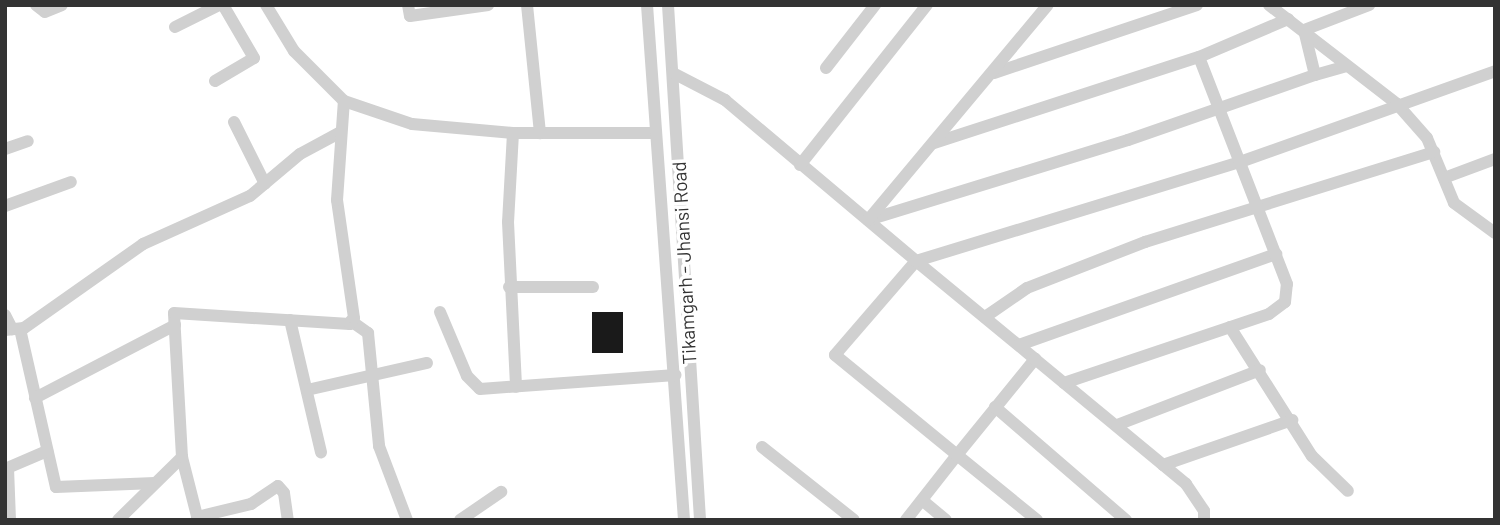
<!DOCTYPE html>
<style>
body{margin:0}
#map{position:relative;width:1500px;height:525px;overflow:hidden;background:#fff;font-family:Barlow,sans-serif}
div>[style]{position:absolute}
.building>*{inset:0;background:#1a1a1a;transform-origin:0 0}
.minor>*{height:12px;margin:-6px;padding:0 6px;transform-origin:6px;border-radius:6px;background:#d0d0d0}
span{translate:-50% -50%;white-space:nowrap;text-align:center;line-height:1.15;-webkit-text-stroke:7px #fff;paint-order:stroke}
.street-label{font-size:19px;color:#333}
.frame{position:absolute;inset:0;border:7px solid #333;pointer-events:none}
</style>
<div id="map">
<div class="building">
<div style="left:592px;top:312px;width:31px;height:41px"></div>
</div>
<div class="minor">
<div style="left:36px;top:5px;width:11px;rotate:38deg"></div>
<div style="left:45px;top:12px;width:18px;rotate:-22deg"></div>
<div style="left:266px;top:5px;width:54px;rotate:58.7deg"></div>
<div style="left:294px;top:51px;width:71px;rotate:45deg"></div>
<div style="left:344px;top:101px;width:72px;rotate:18.7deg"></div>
<div style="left:412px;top:124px;width:101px;rotate:5.1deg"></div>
<div style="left:513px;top:133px;width:142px"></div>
<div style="left:408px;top:5px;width:11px;rotate:80deg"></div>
<div style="left:410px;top:16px;width:79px;rotate:-8deg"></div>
<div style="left:527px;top:5px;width:129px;rotate:84.2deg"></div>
<div style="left:647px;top:5px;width:516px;rotate:85.89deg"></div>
<div style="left:668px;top:5px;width:516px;rotate:86.44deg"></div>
<div style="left:1269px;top:5px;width:162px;rotate:37.7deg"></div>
<div style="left:1397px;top:104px;width:45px;rotate:48.6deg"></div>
<div style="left:1427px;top:138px;width:70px;rotate:67.4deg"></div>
<div style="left:1454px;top:203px;width:51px;rotate:36.2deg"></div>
<div style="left:175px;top:27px;width:49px;rotate:-26.6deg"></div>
<div style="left:826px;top:68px;width:80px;rotate:-52.1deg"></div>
<div style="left:673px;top:73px;width:59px;rotate:27.4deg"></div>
<div style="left:725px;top:100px;width:250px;rotate:40.1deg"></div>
<div style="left:916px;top:261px;width:124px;rotate:130.8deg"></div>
<div style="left:835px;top:355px;width:158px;rotate:39.3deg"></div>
<div style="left:957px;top:455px;width:124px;rotate:-50.9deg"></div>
<div style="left:1035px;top:359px;width:154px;rotate:-140.5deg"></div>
<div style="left:994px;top:73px;width:214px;rotate:-18.5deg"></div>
<div style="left:1315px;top:75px;width:33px;rotate:-16deg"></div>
<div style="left:215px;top:81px;width:45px;rotate:-30.5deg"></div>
<div style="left:254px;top:58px;width:61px;rotate:-120.3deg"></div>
<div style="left:234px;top:122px;width:69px;rotate:63.4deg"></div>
<div style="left:513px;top:133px;width:89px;rotate:93.2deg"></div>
<div style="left:508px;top:222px;width:165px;rotate:87.2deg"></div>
<div style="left:934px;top:143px;width:279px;rotate:-18deg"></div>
<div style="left:1199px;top:57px;width:97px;rotate:-23.1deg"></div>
<div style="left:5px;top:149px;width:24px;rotate:-19deg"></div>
<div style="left:800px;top:165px;width:204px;rotate:-51.6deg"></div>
<div style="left:1444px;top:178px;width:54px;rotate:-20.4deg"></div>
<div style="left:5px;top:206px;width:70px;rotate:-20deg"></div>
<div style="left:868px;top:220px;width:272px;rotate:-17.1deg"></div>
<div style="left:1128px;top:140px;width:198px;rotate:-19.2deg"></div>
<div style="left:1315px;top:75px;width:46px;rotate:-103.7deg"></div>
<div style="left:1304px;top:30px;width:70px;rotate:-21deg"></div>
<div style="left:868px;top:220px;width:280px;rotate:-50.1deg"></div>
<div style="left:916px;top:261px;width:339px;rotate:-17deg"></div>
<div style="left:1240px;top:162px;width:271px;rotate:-19.6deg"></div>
<div style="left:509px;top:287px;width:84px"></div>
<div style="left:440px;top:312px;width:69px;rotate:67.1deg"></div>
<div style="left:467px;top:376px;width:18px;rotate:45deg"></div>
<div style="left:480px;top:389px;width:196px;rotate:-4.1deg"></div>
<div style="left:5px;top:315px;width:16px;rotate:63deg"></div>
<div style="left:985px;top:317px;width:51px;rotate:-34.6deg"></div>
<div style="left:1027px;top:288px;width:127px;rotate:-21.3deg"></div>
<div style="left:1145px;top:242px;width:303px;rotate:-17.3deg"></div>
<div style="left:290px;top:320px;width:136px;rotate:76.8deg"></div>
<div style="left:351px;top:321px;width:21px;rotate:35deg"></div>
<div style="left:368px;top:333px;width:114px;rotate:84.4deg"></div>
<div style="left:379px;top:446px;width:79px;rotate:69.3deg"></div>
<div style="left:1230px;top:327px;width:153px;rotate:57.6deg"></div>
<div style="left:1312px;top:456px;width:50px;rotate:44.2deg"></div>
<div style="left:20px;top:329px;width:162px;rotate:77.2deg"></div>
<div style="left:56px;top:487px;width:99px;rotate:-2.3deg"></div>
<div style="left:5px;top:330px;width:19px;rotate:-6deg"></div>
<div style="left:24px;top:328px;width:146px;rotate:-35.2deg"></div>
<div style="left:143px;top:244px;width:117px;rotate:-24.2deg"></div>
<div style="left:250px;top:196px;width:65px;rotate:-40deg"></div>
<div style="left:300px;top:154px;width:44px;rotate:-28.3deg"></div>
<div style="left:1019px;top:345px;width:273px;rotate:-19.5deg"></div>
<div style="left:1035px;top:359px;width:196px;rotate:39.6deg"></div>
<div style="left:1186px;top:484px;width:32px;rotate:56deg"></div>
<div style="left:1204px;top:511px;width:9px;rotate:90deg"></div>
<div style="left:1064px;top:383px;width:216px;rotate:-18.6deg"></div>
<div style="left:1269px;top:314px;width:20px;rotate:-37deg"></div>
<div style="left:1285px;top:302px;width:18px;rotate:-84deg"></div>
<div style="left:1287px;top:284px;width:243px;rotate:-111.2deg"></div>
<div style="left:307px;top:390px;width:123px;rotate:-12.7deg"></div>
<div style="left:35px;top:398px;width:158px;rotate:-27.5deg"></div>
<div style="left:995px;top:407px;width:173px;rotate:40.8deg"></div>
<div style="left:1117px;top:425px;width:153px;rotate:-21deg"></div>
<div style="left:762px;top:447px;width:117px;rotate:38.4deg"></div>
<div style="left:1163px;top:465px;width:137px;rotate:-19.2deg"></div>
<div style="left:8px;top:468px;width:52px;rotate:87.8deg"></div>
<div style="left:5px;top:469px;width:46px;rotate:-23.2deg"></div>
<div style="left:922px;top:500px;width:31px;rotate:40deg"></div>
<div style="left:197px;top:517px;width:56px;rotate:-13.5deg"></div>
<div style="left:251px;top:504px;width:32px;rotate:-34deg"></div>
<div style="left:278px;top:486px;width:9px;rotate:49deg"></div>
<div style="left:284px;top:493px;width:27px;rotate:82deg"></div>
<div style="left:118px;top:520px;width:90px;rotate:-44.5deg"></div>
<div style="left:198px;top:520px;width:65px;rotate:-104.3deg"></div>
<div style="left:182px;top:457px;width:144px;rotate:-93.2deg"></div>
<div style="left:174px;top:313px;width:176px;rotate:3.6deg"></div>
<div style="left:350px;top:324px;width:7px;rotate:-56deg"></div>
<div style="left:354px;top:318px;width:119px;rotate:-98.2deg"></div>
<div style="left:337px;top:200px;width:99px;rotate:-86deg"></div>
<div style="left:460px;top:520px;width:50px;rotate:-34.3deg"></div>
<div style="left:906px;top:520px;width:83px;rotate:-51.9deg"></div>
<div style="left:957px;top:455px;width:103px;rotate:39.1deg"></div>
</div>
<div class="street-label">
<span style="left:684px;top:263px;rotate:-93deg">Tikamgarh - Jhansi Road</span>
</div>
<div class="frame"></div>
</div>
